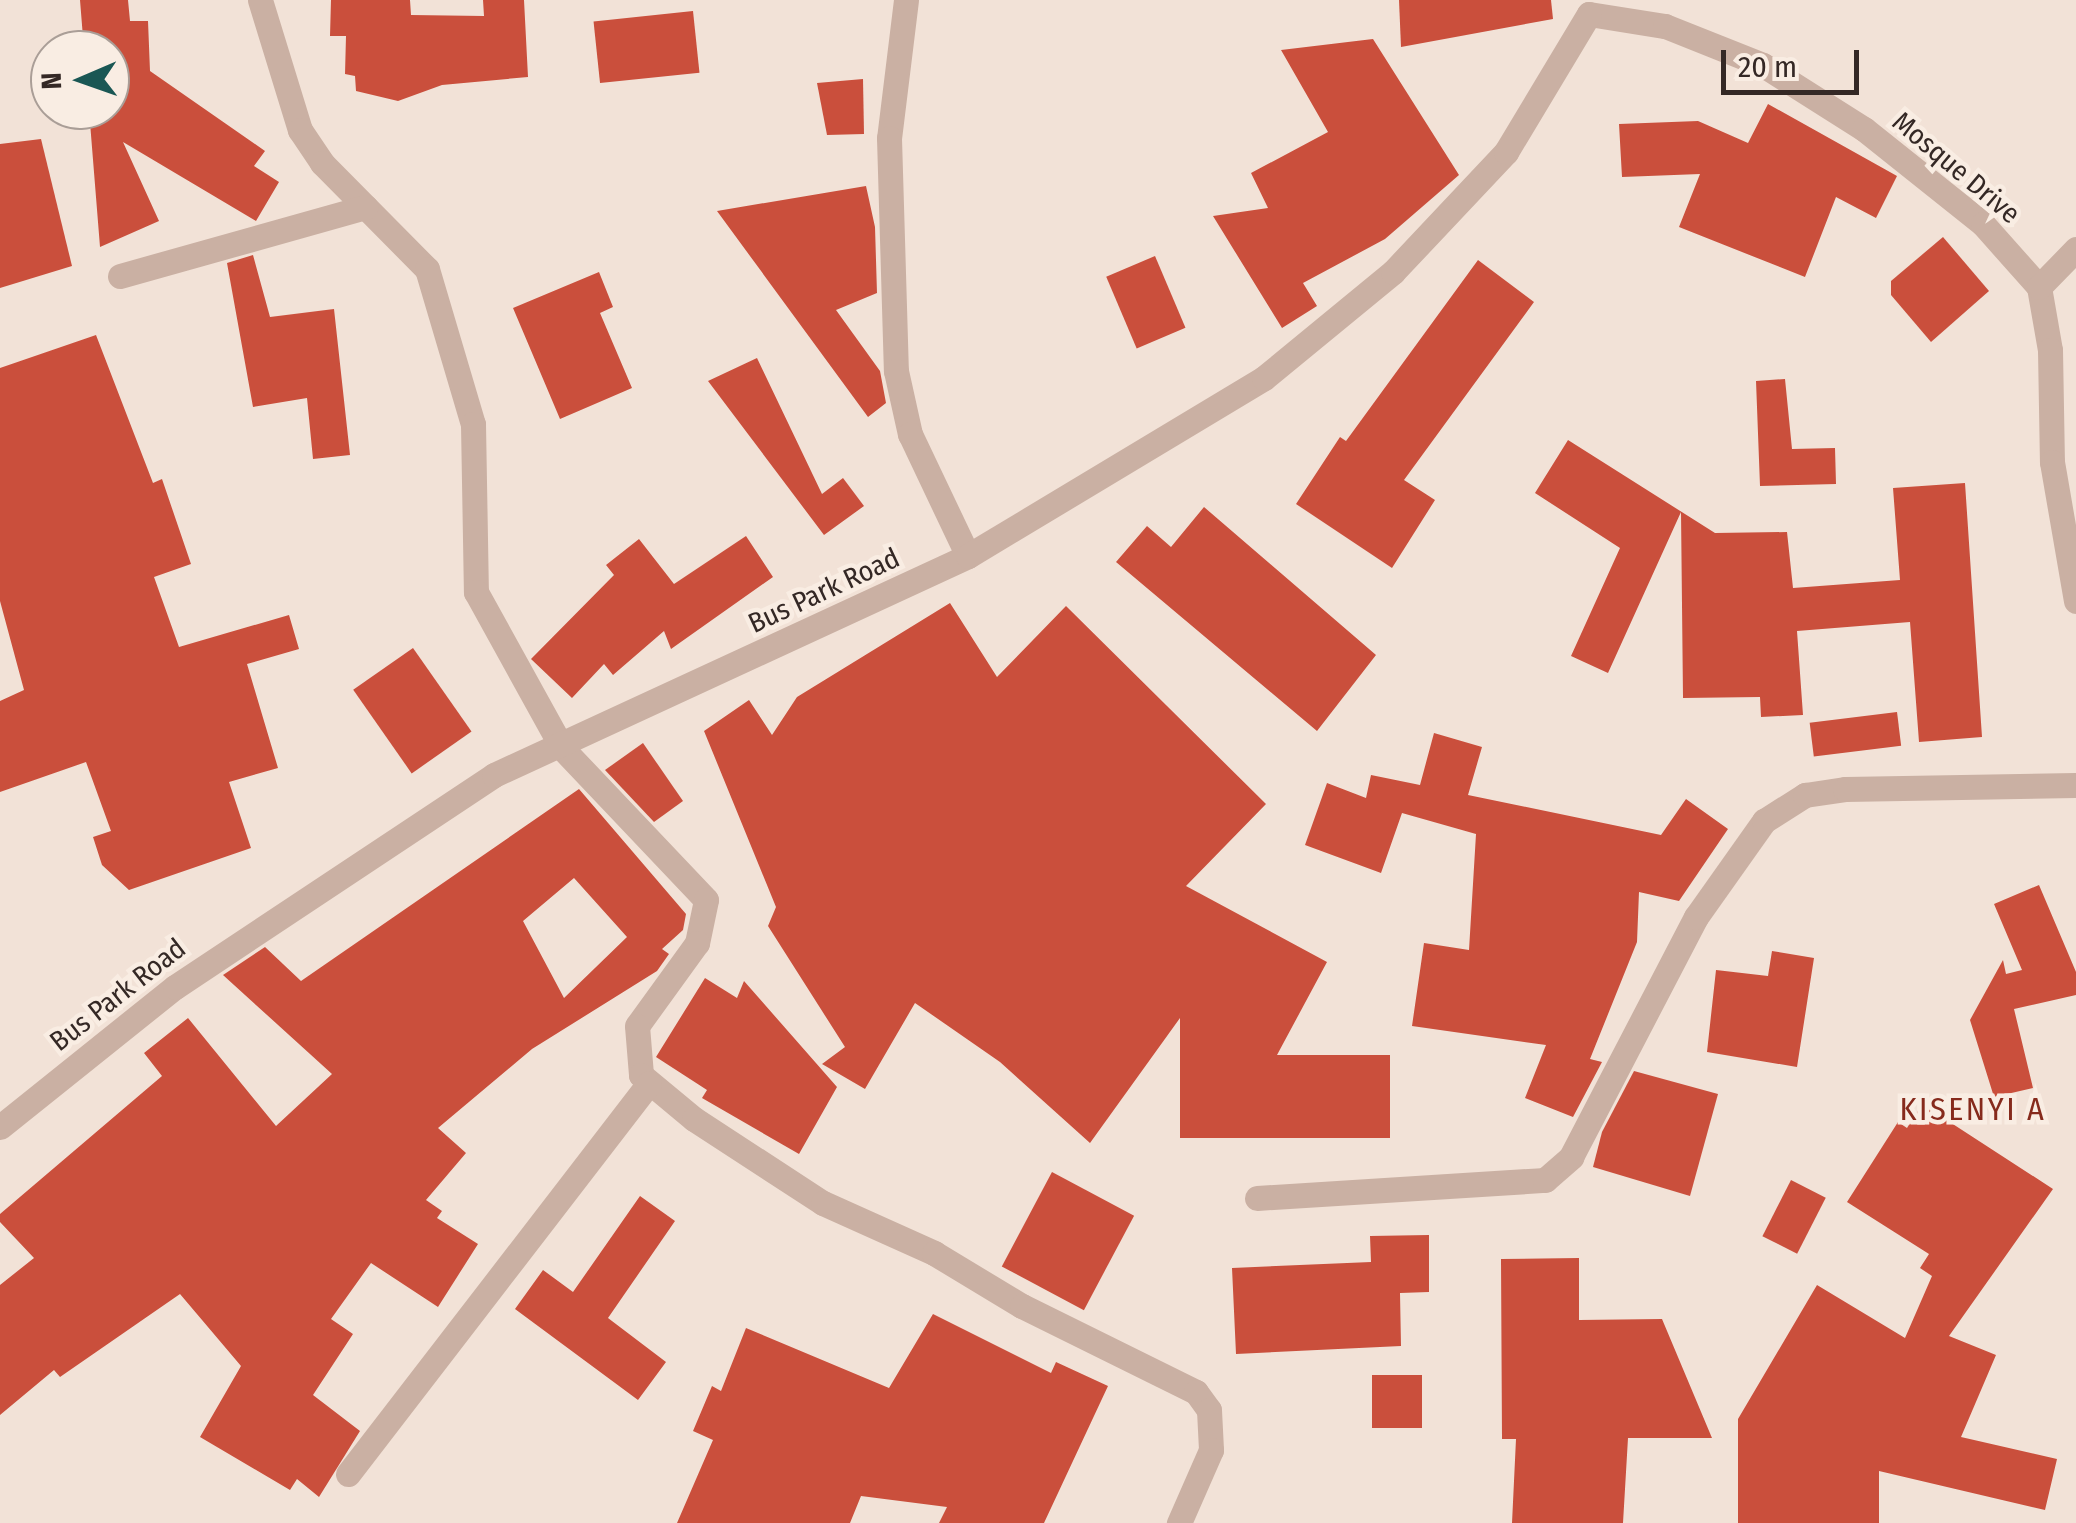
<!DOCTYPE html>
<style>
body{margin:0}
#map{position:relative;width:2076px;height:1523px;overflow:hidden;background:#f2e2d7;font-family:"Fira Sans Condensed",sans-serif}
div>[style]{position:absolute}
.building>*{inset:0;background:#ca4f3c;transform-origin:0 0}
.minor>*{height:25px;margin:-12.5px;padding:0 12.5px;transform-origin:12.5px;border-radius:12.5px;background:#cab0a3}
span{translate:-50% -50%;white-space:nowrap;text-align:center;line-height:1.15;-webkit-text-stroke:9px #f9ede3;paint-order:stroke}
.street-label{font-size:28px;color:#342825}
.quarter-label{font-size:32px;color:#862a1c;letter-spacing:2.5px}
.north{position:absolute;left:30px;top:30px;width:100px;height:100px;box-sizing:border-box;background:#f9ede3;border:2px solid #aa9e97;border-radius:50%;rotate:268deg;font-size:28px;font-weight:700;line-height:40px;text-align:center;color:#342825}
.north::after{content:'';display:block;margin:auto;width:35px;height:45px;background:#1a5754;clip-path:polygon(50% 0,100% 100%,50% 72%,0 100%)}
.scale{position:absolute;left:1721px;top:50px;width:138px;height:45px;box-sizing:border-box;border:5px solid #342825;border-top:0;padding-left:12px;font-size:30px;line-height:35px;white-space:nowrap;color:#342825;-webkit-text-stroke:8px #f9ede3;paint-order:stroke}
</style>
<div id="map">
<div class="building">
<div style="clip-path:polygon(80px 0,128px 0,130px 21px,148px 21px,150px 71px,265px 151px,254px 166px,279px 182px,256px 221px,123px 142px,159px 221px,100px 247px,89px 110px,110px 110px,110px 50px,84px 50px)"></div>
<div style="clip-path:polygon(331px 0,410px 0,411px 15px,484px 16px,483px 0,524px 0,528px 77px,442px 85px,398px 101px,356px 91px,355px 76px,345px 74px,346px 36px,330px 36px)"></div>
<div style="clip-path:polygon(1399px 0,1551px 0,1553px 19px,1401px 47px)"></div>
<div style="left:693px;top:11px;width:62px;height:100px;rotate:84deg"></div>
<div style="clip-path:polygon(1373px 39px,1459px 175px,1385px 239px,1303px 283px,1317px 306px,1282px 328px,1213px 216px,1268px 208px,1251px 173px,1328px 132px,1281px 50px)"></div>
<div style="clip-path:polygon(863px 79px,864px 134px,827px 135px,817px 83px)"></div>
<div style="clip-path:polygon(1768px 104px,1897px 176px,1876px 218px,1836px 197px,1805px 277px,1679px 227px,1700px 174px,1622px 177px,1619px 124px,1698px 121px,1748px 143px)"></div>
<div style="clip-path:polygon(41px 139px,72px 266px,0 288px,0 144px)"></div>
<div style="clip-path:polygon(866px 186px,875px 227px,877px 293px,836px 310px,880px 371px,886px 403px,868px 417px,717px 211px)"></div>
<div style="clip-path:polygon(1943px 237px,1989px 291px,1931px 342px,1891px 295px,1891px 281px)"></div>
<div style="clip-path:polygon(253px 255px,270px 317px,334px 309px,350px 455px,313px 459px,307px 398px,253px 407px,227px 263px)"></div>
<div style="left:1155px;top:256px;width:78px;height:53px;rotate:67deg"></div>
<div style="clip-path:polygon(1478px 260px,1534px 302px,1404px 480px,1435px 500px,1392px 568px,1296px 504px,1340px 437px,1346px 441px)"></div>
<div style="clip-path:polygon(599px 272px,613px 307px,600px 313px,632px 388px,560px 419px,513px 308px)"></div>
<div style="clip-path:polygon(96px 335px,153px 483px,162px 479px,191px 564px,154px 577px,179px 647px,289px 615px,299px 649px,247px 664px,278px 768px,229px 782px,251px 848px,129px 890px,102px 865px,93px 837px,111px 831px,86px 762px,0 792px,0 701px,24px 690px,0 601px,0 368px)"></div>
<div style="clip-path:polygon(757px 358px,822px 494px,843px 478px,864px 506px,824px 535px,708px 381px)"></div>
<div style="clip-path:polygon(1785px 379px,1792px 449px,1835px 448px,1836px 484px,1760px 486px,1756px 381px)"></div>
<div style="clip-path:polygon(1568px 440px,1715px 533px,1787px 532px,1793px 588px,1900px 580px,1893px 488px,1965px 483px,1982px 737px,1919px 742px,1910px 622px,1797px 631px,1803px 715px,1761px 717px,1760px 697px,1683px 698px,1681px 512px,1608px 673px,1571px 656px,1620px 548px,1535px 493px)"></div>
<div style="clip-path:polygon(1204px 507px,1376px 655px,1317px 731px,1116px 562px,1147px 526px,1171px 547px)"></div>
<div style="clip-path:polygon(746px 536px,773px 577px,671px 649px,664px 631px,613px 675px,604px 664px,572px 698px,531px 659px,614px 575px,606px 565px,639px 539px,674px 584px)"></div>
<div style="clip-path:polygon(950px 603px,997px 677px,1066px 606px,1266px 804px,1186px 886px,1327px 962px,1277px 1055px,1390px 1055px,1390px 1138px,1180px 1138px,1180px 1018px,1090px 1143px,1000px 1062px,915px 1003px,865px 1089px,822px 1064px,845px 1047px,768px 926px,776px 907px,704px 731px,749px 700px,772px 735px,797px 697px)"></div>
<div style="left:413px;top:648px;width:102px;height:73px;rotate:55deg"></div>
<div style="left:1897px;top:712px;width:34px;height:88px;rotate:83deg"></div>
<div style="clip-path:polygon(1434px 733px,1482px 747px,1468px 795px,1661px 835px,1686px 799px,1728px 829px,1679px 901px,1639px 892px,1637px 942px,1590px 1059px,1602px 1062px,1573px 1117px,1525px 1098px,1546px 1045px,1412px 1026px,1424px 943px,1469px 950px,1476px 834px,1402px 813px,1381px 873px,1305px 845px,1327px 783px,1366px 798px,1371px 775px,1420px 785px)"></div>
<div style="clip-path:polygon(643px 743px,683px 801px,654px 822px,605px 770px)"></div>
<div style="clip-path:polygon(evenodd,579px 789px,686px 914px,683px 930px,662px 949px,669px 954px,657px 971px,532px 1049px,438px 1128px,466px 1153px,426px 1200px,442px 1211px,437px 1218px,478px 1244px,438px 1307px,371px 1263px,331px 1319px,353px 1334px,313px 1395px,360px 1431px,319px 1497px,297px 1479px,290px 1490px,200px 1437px,241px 1366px,180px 1294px,60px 1377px,54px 1370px,0 1415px,0 1285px,34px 1258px,0 1222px,0 1214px,162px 1076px,144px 1053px,188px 1018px,276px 1126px,332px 1074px,223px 975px,265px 947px,301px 981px,579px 789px,574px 878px,627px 937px,564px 998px,523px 921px,574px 878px)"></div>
<div style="clip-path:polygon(2039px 885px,2076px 972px,2076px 995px,2014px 1009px,2033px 1088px,1994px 1097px,1970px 1020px,2003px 960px,2006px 974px,2022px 970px,1994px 904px)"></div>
<div style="clip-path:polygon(1772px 951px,1814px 958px,1797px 1067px,1707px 1052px,1716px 970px,1768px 976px)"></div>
<div style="clip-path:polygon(705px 978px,737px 998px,744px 981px,837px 1087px,799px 1154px,702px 1098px,707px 1090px,656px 1057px)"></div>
<div style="clip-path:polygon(1634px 1071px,1718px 1094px,1690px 1196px,1593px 1167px,1602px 1132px)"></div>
<div style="clip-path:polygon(1922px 1104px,2053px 1189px,1949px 1336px,1996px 1355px,1961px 1437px,2057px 1459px,2045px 1510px,1879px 1471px,1879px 1523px,1738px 1523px,1738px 1419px,1817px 1285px,1905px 1338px,1932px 1276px,1920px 1268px,1929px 1254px,1847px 1202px,1898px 1122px,1907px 1128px)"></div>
<div style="left:1052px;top:1172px;width:93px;height:107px;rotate:28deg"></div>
<div style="left:1791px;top:1180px;width:39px;height:63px;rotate:27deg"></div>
<div style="clip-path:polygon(640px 1196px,675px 1221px,608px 1318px,666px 1362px,638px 1400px,515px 1309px,543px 1270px,573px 1292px)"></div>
<div style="clip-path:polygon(1429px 1235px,1429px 1292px,1400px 1293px,1401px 1346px,1236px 1354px,1232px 1268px,1371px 1262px,1370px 1236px)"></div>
<div style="clip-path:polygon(1579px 1258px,1579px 1320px,1662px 1319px,1712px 1438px,1628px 1438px,1623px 1523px,1512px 1523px,1516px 1439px,1502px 1439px,1501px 1259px)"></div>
<div style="clip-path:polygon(933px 1314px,1051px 1373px,1056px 1362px,1108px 1386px,1044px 1523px,939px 1523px,947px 1507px,861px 1496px,850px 1523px,677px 1523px,713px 1440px,693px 1431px,712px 1386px,721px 1391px,746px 1328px,889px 1388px)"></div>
<div style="left:1372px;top:1375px;width:50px;height:53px"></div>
</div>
<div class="minor">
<div style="left:260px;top:0;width:136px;rotate:72.9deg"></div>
<div style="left:300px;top:130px;width:40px;rotate:56deg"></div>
<div style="left:322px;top:163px;width:149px;rotate:45.3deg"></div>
<div style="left:427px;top:269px;width:162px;rotate:73.5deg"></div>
<div style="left:473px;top:424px;width:168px;rotate:89deg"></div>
<div style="left:476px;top:592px;width:178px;rotate:61.1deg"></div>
<div style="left:562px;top:748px;width:209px;rotate:46.5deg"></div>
<div style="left:706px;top:900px;width:44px;rotate:101.8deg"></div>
<div style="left:697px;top:943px;width:102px;rotate:125.9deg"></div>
<div style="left:637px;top:1026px;width:49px;rotate:85.3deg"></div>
<div style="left:641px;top:1075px;width:69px;rotate:39.7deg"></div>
<div style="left:694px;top:1119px;width:154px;rotate:33.1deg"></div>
<div style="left:823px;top:1203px;width:122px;rotate:24.2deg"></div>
<div style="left:934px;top:1253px;width:103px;rotate:31.1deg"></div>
<div style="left:1022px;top:1306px;width:194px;rotate:26.3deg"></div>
<div style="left:1196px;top:1392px;width:22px;rotate:54deg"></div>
<div style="left:1209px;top:1410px;width:40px;rotate:87.1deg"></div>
<div style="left:1211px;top:1450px;width:80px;rotate:113.7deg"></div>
<div style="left:906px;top:0;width:139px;rotate:97deg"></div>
<div style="left:889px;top:138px;width:233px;rotate:88.3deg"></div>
<div style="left:896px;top:371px;width:65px;rotate:77.5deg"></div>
<div style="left:910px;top:434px;width:135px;rotate:64.6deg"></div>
<div style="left:1589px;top:14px;width:77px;rotate:9deg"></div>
<div style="left:1665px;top:26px;width:105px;rotate:21.7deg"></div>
<div style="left:1763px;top:65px;width:120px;rotate:32.4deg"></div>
<div style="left:1864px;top:129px;width:152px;rotate:38.6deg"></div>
<div style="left:1983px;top:224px;width:84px;rotate:48.4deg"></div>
<div style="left:2039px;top:287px;width:64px;rotate:80.1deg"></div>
<div style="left:2050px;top:350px;width:112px;rotate:89deg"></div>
<div style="left:2052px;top:462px;width:141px;rotate:80.2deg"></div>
<div style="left:120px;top:276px;width:255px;rotate:-15.7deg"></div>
<div style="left:2039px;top:287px;width:53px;rotate:-45.8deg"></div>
<div style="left:0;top:1127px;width:224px;rotate:-38.7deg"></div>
<div style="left:175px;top:987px;width:383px;rotate:-33.6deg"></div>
<div style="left:494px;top:775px;width:522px;rotate:-24.8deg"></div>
<div style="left:968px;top:556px;width:345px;rotate:-31deg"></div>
<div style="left:1264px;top:378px;width:167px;rotate:-39.4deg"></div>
<div style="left:1393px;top:272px;width:165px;rotate:-46.7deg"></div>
<div style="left:1506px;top:152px;width:161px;rotate:-59deg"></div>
<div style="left:1257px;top:1198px;width:289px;rotate:-3.6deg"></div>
<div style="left:1545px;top:1180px;width:35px;rotate:-41deg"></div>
<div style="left:1571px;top:1157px;width:271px;rotate:-62.5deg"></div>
<div style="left:1696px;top:917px;width:118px;rotate:-54.7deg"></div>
<div style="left:1764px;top:821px;width:49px;rotate:-32.4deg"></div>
<div style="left:1805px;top:795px;width:40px;rotate:-8.5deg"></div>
<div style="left:1845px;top:789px;width:231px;rotate:-1deg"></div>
<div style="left:348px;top:1474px;width:493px;rotate:-52.4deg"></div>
</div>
<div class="street-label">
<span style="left:1956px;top:168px;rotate:40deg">Mosque Drive</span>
<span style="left:824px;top:591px;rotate:-25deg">Bus Park Road</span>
<span style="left:118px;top:995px;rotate:-38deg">Bus Park Road</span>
</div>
<div class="quarter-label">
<span style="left:1973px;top:1109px">KISENYI A</span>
</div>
<div class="north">N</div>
<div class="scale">20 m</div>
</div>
